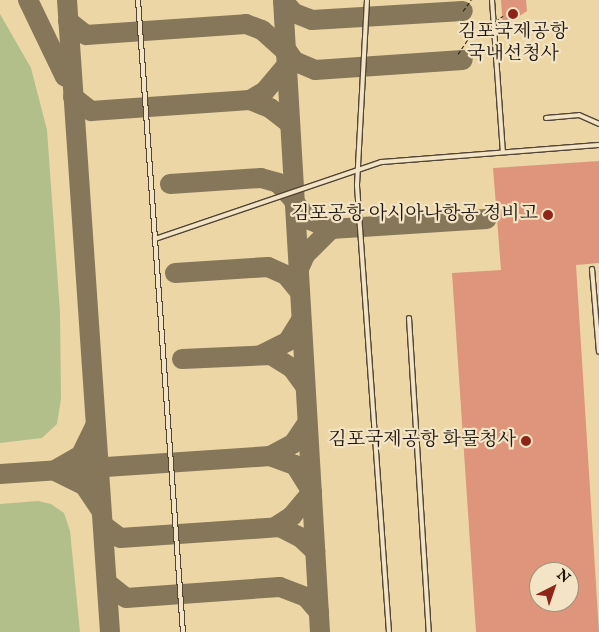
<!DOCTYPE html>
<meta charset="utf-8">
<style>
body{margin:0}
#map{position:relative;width:599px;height:632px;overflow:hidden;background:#ecd6a6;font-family:"IM FELL English","Noto Serif KR",serif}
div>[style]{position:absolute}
.green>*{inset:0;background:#b2bf8b}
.taxiway>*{height:20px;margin:-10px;padding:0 10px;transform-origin:10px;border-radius:10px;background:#86765a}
.building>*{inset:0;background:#de957b}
.path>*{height:1px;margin-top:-0.5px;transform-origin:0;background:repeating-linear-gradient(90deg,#1f150f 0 4px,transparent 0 6.5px)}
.roads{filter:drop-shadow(1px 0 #524535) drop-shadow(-1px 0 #524535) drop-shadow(0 1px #524535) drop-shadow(0 -1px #524535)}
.lane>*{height:4px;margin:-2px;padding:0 2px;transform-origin:2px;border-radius:2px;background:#f3e4c5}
.path-bridge>*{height:1px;margin-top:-0.5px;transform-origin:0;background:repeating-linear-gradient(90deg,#1f150f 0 4px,transparent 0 6.5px)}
.dots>*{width:14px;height:14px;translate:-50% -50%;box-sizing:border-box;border:2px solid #f3e4c5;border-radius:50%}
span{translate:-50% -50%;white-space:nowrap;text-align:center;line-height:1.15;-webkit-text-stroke:4.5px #f3e4c5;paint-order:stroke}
.poi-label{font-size:19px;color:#1f150f}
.right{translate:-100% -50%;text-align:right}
.north{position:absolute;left:529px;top:562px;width:50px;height:50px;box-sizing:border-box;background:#f3e4c5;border:1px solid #9e917c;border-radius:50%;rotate:41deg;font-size:14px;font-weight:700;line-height:20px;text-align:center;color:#1f150f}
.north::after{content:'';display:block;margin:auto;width:18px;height:22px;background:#8f2418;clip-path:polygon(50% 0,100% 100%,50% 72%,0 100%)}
</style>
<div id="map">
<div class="green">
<div style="clip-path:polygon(0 14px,31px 68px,47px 130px,60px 312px,61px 399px,57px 424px,42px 438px,0 443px)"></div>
<div style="clip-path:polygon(38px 501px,51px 504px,64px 513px,70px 531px,80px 632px,0 632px,0 504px)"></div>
</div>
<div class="taxiway">
<div style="left:28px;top:0;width:85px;rotate:64.3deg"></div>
<div style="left:67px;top:0;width:633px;rotate:86.11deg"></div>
<div style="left:283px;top:0;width:633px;rotate:86.65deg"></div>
<div style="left:283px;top:1px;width:16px;rotate:47deg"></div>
<div style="left:294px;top:13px;width:19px;rotate:21deg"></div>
<div style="left:312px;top:20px;width:151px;rotate:-3.4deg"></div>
<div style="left:68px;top:21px;width:23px;rotate:38deg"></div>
<div style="left:86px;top:35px;width:160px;rotate:-3.9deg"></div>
<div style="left:246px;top:24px;width:17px;rotate:21deg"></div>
<div style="left:262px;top:30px;width:31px;rotate:42deg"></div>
<div style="left:284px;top:46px;width:18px;rotate:56deg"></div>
<div style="left:294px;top:61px;width:23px;rotate:23deg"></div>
<div style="left:315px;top:70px;width:148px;rotate:-3.9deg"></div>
<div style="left:73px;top:97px;width:23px;rotate:38deg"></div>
<div style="left:91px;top:111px;width:159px;rotate:-4deg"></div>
<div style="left:250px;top:100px;width:22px;rotate:22deg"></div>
<div style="left:270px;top:108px;width:24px;rotate:38deg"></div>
<div style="left:250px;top:100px;width:17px;rotate:-31deg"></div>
<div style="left:265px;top:91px;width:33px;rotate:-50deg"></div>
<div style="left:170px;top:184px;width:91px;rotate:-3.8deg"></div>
<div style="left:261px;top:178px;width:18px;rotate:16deg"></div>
<div style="left:278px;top:183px;width:22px;rotate:47deg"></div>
<div style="left:294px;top:202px;width:24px;rotate:48deg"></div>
<div style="left:310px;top:220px;width:23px;rotate:23deg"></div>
<div style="left:331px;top:229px;width:156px;rotate:-3.7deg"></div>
<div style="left:298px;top:271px;width:17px;rotate:-66deg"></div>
<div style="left:305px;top:255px;width:37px;rotate:-45deg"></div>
<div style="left:175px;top:273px;width:93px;rotate:-3.7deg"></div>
<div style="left:268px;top:267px;width:20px;rotate:24deg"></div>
<div style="left:286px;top:275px;width:21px;rotate:51deg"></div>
<div style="left:263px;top:354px;width:28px;rotate:-27deg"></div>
<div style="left:288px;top:341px;width:25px;rotate:-58deg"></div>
<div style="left:182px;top:359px;width:89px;rotate:-2.6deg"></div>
<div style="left:271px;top:355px;width:25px;rotate:32deg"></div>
<div style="left:292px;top:368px;width:22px;rotate:54deg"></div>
<div style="left:270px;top:456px;width:27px;rotate:20deg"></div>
<div style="left:295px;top:465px;width:32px;rotate:58deg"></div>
<div style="left:312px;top:492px;width:31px;rotate:130deg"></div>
<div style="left:292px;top:516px;width:20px;rotate:147deg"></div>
<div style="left:57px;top:469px;width:28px;rotate:-30deg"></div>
<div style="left:81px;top:455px;width:32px;rotate:-64deg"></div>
<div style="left:57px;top:472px;width:30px;rotate:26deg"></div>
<div style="left:84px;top:485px;width:30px;rotate:56deg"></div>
<div style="left:0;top:474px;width:271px;rotate:-3.8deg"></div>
<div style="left:270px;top:456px;width:26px;rotate:-28deg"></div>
<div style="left:293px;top:444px;width:25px;rotate:-56deg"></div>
<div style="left:103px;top:525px;width:21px;rotate:37deg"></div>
<div style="left:120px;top:538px;width:160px;rotate:-3.9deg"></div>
<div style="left:280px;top:527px;width:22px;rotate:27deg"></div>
<div style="left:300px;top:537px;width:21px;rotate:43deg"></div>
<div style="left:107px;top:583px;width:24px;rotate:38deg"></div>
<div style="left:126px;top:598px;width:154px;rotate:-4.1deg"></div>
<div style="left:280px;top:587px;width:28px;rotate:21deg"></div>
<div style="left:306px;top:597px;width:20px;rotate:49deg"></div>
</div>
<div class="building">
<div style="clip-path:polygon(501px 0,526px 0,527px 11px,503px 27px)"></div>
<div style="clip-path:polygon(evenodd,599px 161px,599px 263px,576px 265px,599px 632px,476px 632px,452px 273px,501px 270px,493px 168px,599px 161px,539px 572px,569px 572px,569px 602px,539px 602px,539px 572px)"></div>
</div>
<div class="path">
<div style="left:463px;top:11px;width:14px;rotate:-54deg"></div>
</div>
<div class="roads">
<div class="lane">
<div style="left:138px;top:0;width:634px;rotate:85.93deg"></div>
<div style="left:367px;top:0;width:186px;rotate:93.1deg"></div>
<div style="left:357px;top:186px;width:447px;rotate:85.9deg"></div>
<div style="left:492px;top:0;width:152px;rotate:85.9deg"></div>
<div style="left:546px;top:118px;width:33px;rotate:-5deg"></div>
<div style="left:579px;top:115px;width:22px;rotate:24deg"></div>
<div style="left:155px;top:239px;width:239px;rotate:-18.8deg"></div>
<div style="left:381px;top:162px;width:219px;rotate:-4.5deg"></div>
<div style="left:592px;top:269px;width:83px;rotate:85.2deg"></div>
<div style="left:409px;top:318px;width:315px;rotate:86.4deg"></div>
</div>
</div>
<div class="path-bridge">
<div style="left:458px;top:54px;width:18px;rotate:-56deg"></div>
<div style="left:468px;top:39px;width:42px;rotate:-33.3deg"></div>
</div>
<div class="dots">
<div style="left:513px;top:14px;background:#8f2418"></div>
<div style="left:548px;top:215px;background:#8f2418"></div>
<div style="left:526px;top:441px;background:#8f2418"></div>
</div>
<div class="poi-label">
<span style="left:513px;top:44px">김포국제공항<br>국내선청사</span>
<span class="right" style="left:538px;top:215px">김포공항 아시아나항공 정비고</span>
<span class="right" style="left:516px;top:441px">김포국제공항 화물청사</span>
</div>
<div class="north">N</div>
</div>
